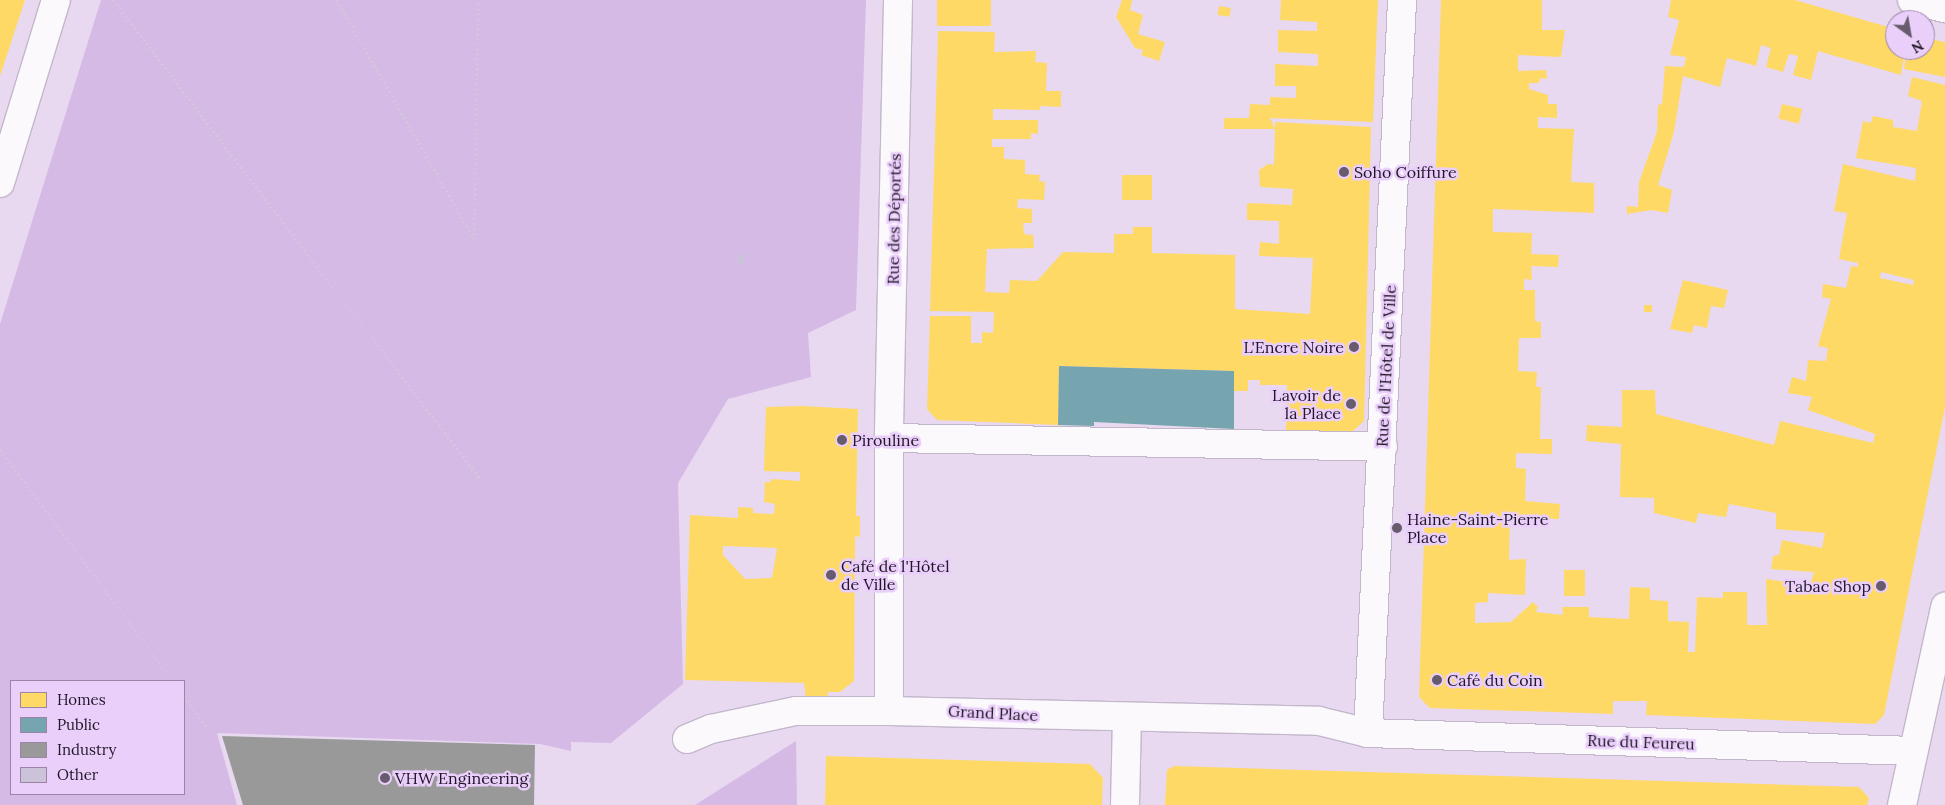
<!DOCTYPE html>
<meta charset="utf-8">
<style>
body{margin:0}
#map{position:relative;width:1945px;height:805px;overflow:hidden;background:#e8d9f1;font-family:Lora,serif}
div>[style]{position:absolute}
.green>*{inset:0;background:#d6bae6}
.homes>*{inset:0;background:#ffd966;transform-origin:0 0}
.public>*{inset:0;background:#76a5af}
.industry>*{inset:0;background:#999}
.building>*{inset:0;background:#ccc3db}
.path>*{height:3px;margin-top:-1.5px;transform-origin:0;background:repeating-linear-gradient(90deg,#d2ced5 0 1px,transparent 0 5px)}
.roads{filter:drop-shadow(1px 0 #c2b7ca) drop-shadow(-1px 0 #c2b7ca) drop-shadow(0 1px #c2b7ca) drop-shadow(0 -1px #c2b7ca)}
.minor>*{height:28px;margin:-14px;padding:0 14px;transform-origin:14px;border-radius:14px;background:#fcf9fd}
.dots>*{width:14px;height:14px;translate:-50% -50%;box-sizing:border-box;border:2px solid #eacffb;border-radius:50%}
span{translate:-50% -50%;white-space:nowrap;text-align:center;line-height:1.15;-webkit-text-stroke:5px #eacffb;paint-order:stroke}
.poi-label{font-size:16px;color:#211726}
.left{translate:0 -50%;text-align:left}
.right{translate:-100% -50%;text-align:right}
.street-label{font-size:16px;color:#211726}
.legend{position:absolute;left:10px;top:680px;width:175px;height:115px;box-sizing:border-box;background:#eacffb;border:1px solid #9a85a6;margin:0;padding:6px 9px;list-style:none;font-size:15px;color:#211726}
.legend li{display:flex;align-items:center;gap:10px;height:25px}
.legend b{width:25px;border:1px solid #9a85a6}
.north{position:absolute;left:1885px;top:10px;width:50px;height:50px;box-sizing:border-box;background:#eacffb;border:1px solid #9a85a6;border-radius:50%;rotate:148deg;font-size:14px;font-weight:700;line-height:20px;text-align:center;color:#211726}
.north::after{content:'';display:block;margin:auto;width:18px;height:22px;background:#675b6d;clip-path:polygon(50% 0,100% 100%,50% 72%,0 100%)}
</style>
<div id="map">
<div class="green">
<div style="clip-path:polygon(evenodd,101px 0,866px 0,856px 310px,808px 333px,811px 377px,728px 399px,678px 483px,683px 684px,611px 743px,571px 742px,571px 751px,540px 744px,217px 733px,237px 805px,0 805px,0 324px,101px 0,11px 681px,184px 681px,184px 794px,11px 794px,11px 681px)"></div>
<div style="clip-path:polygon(796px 741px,797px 805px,695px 805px)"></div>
</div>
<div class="homes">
<div style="clip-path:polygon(0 0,25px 0,0 76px)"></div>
<div style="left:937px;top:0;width:54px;height:26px"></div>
<div style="clip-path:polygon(1122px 0,1132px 0,1130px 10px,1143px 15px,1138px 34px,1165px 42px,1159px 61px,1141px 55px,1143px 50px,1135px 48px,1116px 17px)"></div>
<div style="clip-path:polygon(1281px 0,1378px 0,1373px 122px,1270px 118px,1275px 129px,1275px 122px,1371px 127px,1364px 421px,1352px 432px,1286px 430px,1287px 385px,1260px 385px,1260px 380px,1248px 380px,1248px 391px,1233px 391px,1234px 371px,1059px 366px,1058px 425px,937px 420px,927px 409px,930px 316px,971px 316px,971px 343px,982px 343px,982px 332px,993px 333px,994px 312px,930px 311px,938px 31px,995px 32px,994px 52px,1036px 51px,1035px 62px,1047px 63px,1046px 91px,1061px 91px,1061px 107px,1040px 106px,1040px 110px,993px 109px,993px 120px,1038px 120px,1038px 134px,1031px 133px,1031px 139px,992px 139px,992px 147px,1004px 147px,1004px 159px,1025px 160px,1025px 174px,1040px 175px,1039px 181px,1045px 182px,1044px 200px,1018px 199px,1017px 208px,1032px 209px,1032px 223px,1023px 223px,1024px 234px,1033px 235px,1034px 248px,987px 249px,985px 292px,1009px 293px,1010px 280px,1037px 281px,1063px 252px,1114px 253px,1114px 234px,1133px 234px,1133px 227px,1152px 227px,1152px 253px,1235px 255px,1235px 309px,1310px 314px,1313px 258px,1259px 256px,1260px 242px,1279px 244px,1279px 221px,1247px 220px,1247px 203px,1292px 205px,1293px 189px,1260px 187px,1259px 170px,1268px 164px,1274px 165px,1275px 129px,1224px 129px,1224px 118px,1249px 118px,1250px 104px,1270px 105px,1270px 97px,1296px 98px,1296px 86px,1275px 86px,1275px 64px,1318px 66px,1318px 54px,1278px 52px,1278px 30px,1317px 31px,1317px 22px,1280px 20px)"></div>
<div style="clip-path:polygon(evenodd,1441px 0,1542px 0,1542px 30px,1565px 30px,1561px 57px,1518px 55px,1518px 71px,1546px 70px,1547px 79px,1540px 78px,1539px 83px,1529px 83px,1529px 89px,1548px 95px,1548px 104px,1557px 104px,1557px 118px,1538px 117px,1538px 128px,1574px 129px,1571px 182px,1594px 183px,1594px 213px,1493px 209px,1493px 232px,1532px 233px,1531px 254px,1559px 255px,1558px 267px,1531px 266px,1532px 280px,1524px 279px,1524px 290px,1535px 290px,1535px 321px,1541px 322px,1541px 338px,1519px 338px,1518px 371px,1537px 372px,1536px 387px,1541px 387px,1540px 439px,1552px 439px,1552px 454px,1516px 453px,1516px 468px,1526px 469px,1525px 501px,1560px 504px,1559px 519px,1510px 518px,1509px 560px,1526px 559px,1525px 595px,1488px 593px,1488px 602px,1475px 603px,1475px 623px,1511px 622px,1533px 602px,1538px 607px,1536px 612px,1563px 615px,1562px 607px,1589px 607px,1589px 617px,1629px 619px,1630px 587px,1650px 588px,1650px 600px,1668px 601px,1668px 621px,1689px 622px,1688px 652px,1695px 652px,1697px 597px,1723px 598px,1723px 592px,1747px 592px,1747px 625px,1767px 625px,1766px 579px,1810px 585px,1814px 572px,1771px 569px,1773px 556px,1779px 555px,1782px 540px,1822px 548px,1825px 533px,1776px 529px,1776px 513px,1729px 504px,1726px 517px,1698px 513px,1696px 523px,1654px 513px,1654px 498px,1620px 497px,1621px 444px,1586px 441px,1587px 425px,1622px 427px,1622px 390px,1655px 390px,1656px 414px,1774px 445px,1780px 421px,1873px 443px,1875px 434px,1808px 410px,1812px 397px,1788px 393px,1792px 377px,1806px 381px,1808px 360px,1826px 361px,1828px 348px,1818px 346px,1831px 299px,1822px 297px,1823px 284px,1846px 288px,1851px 266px,1858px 267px,1858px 263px,1839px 259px,1847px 213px,1834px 211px,1843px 164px,1915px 181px,1916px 168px,1856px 158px,1863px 121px,1871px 123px,1873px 116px,1893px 120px,1893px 127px,1917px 131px,1922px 101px,1908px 96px,1912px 77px,1945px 85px,1945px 407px,1884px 715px,1875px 724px,1646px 715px,1647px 701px,1613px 701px,1613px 714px,1430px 708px,1419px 697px,1441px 0,1881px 272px,1914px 280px,1913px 285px,1880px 278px,1881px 272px)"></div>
<div style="clip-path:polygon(1671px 0,1795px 0,1895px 29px,1895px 50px,1905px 50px,1901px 75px,1818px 51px,1811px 80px,1793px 75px,1798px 56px,1789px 54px,1783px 72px,1766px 67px,1771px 48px,1761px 45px,1756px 66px,1727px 58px,1720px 87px,1683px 76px,1674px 132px,1658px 185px,1672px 190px,1668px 213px,1651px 210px,1627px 214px,1627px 206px,1638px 207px,1639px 182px,1657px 132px,1658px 105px,1662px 104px,1665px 66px,1684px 67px,1686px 57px,1670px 55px,1679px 20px,1668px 17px)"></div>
<div style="left:1219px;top:6px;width:12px;height:9px;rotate:9deg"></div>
<div style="clip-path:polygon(1925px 38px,1945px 42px,1945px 77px,1904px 69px,1907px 50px,1925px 50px)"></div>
<div style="left:1782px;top:104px;width:21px;height:15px;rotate:14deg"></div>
<div style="left:1122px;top:175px;width:30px;height:25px"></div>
<div style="clip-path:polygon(1683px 280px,1728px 290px,1724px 308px,1711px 306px,1707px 328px,1694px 325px,1692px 333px,1670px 329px)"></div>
<div style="left:1644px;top:305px;width:8px;height:7px"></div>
<div style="clip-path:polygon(evenodd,802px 406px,858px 409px,856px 516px,860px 516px,860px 537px,855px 536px,854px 681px,840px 692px,828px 692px,827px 704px,807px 707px,804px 683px,685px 680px,690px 515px,738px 518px,738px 507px,753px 508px,753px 513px,774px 514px,775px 504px,764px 502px,765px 482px,771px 482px,771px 479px,800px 481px,800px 472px,764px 471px,766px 407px,802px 406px,723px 546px,777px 548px,772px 578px,745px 579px,723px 555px,723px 546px)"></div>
<div style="left:1564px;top:570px;width:21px;height:26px"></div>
<div style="clip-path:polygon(826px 756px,1090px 764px,1103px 778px,1102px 805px,825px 805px)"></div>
<div style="clip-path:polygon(1174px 766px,1859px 787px,1869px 798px,1867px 805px,1165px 805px,1167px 770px)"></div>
</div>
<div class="public">
<div style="clip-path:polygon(1059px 366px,1234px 371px,1234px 429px,1094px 422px,1094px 426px,1058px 425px)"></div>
</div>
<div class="industry">
<div style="clip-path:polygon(222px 736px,535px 745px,534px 805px,243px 805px)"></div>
</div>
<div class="building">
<div style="clip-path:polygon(744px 254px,744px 265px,737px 264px,738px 255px)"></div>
</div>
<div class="path">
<div style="left:113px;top:0;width:603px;rotate:52.54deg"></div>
<div style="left:337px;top:0;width:275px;rotate:60.2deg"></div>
<div style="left:474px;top:239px;width:239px;rotate:-89deg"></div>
<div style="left:0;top:450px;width:288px;rotate:53.3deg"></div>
<div style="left:184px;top:697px;width:39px;rotate:53deg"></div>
</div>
<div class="roads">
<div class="minor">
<div style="left:898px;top:0;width:438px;rotate:91.2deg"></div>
<div style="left:889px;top:438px;width:273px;rotate:90deg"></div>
<div style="left:889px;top:711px;width:430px;rotate:1.3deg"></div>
<div style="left:1319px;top:721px;width:50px;rotate:13.8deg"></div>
<div style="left:1368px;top:733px;width:545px;rotate:1.89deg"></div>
<div style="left:1912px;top:0;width:34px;rotate:14deg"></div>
<div style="left:0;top:183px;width:191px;rotate:-73deg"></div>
<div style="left:889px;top:438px;width:494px;rotate:1deg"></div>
<div style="left:1368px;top:733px;width:734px;rotate:-87.34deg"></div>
<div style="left:687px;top:739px;width:26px;rotate:-23deg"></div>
<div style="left:711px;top:729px;width:87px;rotate:-12deg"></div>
<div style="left:796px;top:711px;width:93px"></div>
<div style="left:1125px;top:805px;width:87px;rotate:-88.7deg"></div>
<div style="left:1902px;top:805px;width:203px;rotate:-77.7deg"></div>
</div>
</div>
<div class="dots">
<div style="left:1344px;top:172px;background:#675b6d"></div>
<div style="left:1354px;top:347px;background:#675b6d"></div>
<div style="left:1351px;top:404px;background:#675b6d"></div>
<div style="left:842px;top:440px;background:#675b6d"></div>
<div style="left:1397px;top:528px;background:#675b6d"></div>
<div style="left:831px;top:575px;background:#675b6d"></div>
<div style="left:1881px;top:586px;background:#675b6d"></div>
<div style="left:1437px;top:680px;background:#675b6d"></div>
<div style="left:385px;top:778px;background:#675b6d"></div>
</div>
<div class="poi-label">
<span class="left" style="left:1354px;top:172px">Soho Coiffure</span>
<span class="right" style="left:1344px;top:347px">L'Encre Noire</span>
<span class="right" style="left:1341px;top:404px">Lavoir de<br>la Place</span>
<span class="left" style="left:852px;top:440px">Pirouline</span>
<span class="left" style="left:1407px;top:528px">Haine-Saint-Pierre<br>Place</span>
<span class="left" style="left:841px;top:575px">Café de l'Hôtel<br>de Ville</span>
<span class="right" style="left:1871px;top:586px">Tabac Shop</span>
<span class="left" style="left:1447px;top:680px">Café du Coin</span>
<span class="left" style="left:395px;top:778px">VHW Engineering</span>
</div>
<div class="street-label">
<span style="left:894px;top:219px;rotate:-89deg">Rue des Déportés</span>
<span style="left:1386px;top:366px;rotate:-87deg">Rue de l'Hôtel de Ville</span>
<span style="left:993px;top:713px;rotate:3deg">Grand Place</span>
<span style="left:1641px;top:742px;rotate:2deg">Rue du Feureu</span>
</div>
<ul class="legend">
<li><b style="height:14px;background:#ffd966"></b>Homes</li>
<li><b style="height:14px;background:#76a5af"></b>Public</li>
<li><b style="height:14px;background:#999"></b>Industry</li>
<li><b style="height:14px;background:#ccc3db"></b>Other</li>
</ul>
<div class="north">N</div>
</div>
